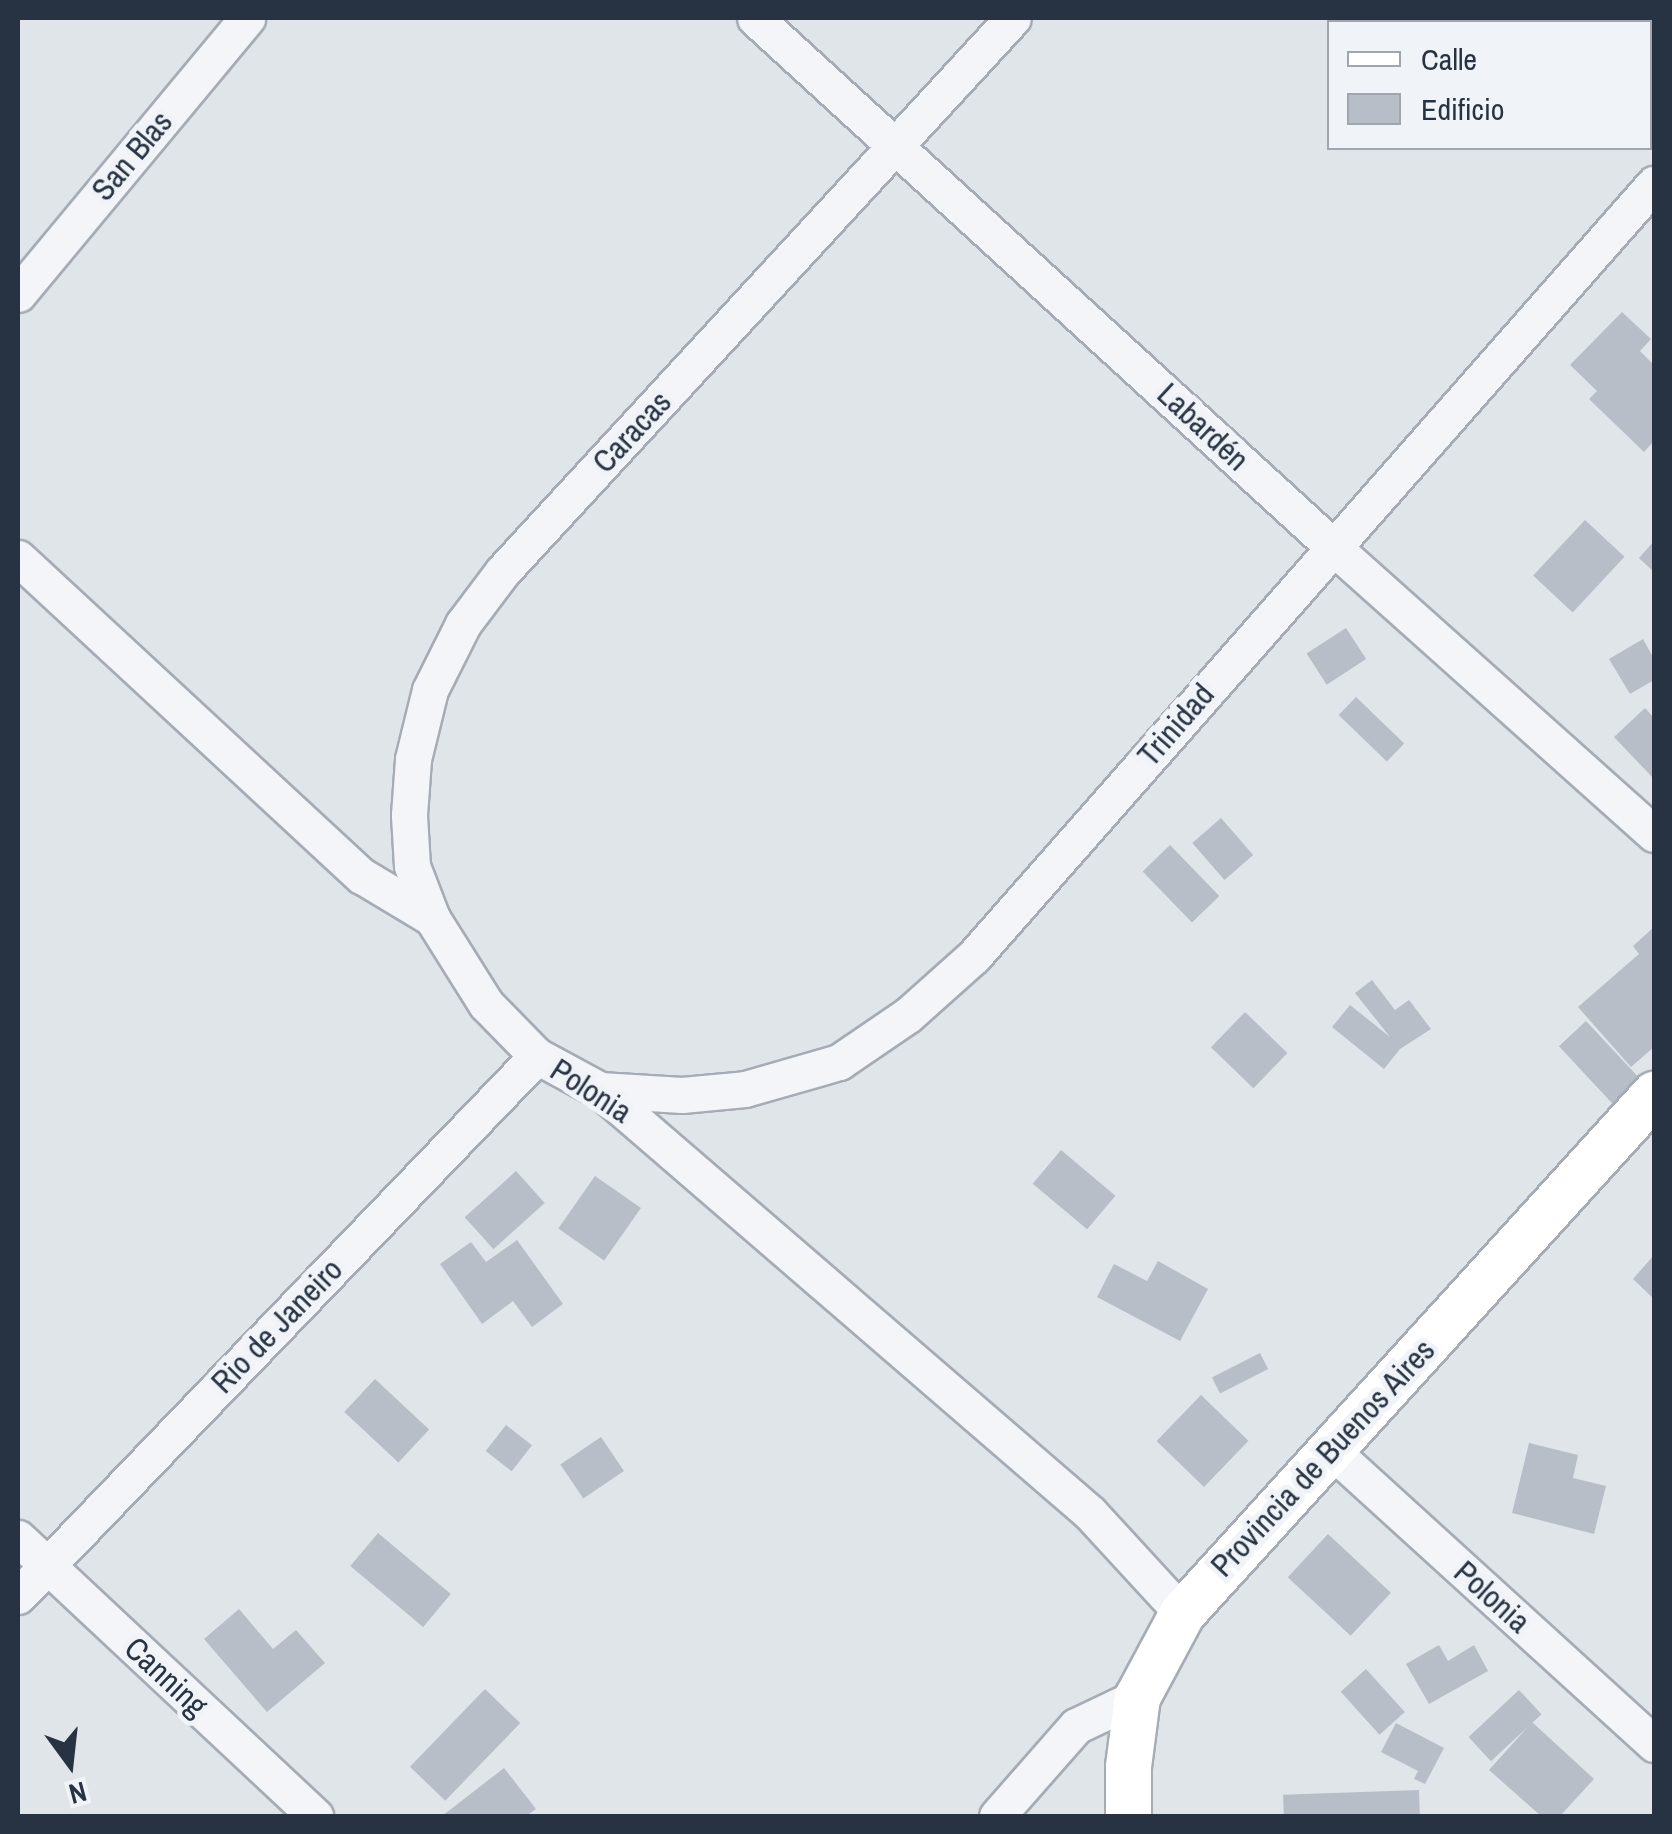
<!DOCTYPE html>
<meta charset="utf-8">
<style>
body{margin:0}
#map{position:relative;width:1672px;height:1834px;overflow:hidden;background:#e0e5ea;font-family:"Archivo Narrow",sans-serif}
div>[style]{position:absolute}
.building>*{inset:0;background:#b7bec8;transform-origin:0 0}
.roads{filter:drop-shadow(2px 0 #a5acb5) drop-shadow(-2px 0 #a5acb5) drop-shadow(0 2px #a5acb5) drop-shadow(0 -2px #a5acb5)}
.minor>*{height:35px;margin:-17.5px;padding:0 17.5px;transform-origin:17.5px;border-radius:17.5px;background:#f3f5f8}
.major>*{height:45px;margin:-22.5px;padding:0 22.5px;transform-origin:22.5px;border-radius:22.5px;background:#fff}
span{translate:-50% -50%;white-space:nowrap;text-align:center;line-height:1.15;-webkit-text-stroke:10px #f0f3f7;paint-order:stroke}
.street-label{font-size:32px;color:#273343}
.frame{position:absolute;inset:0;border:20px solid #273343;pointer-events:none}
.legend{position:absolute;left:1327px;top:20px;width:325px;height:130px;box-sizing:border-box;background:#f0f3f7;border:2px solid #a0a6af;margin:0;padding:12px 18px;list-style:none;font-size:30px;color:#273343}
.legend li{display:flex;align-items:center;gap:20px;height:50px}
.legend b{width:50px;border:2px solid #a0a6af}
.north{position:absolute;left:20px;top:1714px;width:100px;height:100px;-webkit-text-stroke:8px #f0f3f7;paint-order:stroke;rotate:165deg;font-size:28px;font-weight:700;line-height:40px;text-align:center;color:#273343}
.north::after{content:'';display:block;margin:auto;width:35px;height:45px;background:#273343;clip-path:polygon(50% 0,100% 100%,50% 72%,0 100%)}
</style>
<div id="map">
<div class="building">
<div style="clip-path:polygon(1622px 312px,1651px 339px,1640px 351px,1654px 365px,1654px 441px,1644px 452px,1589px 399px,1597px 391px,1570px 365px)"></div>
<div style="left:1585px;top:520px;width:54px;height:76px;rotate:43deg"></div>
<div style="clip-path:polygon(1654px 541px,1654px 572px,1639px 558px)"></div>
<div style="left:1346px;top:628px;width:37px;height:47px;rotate:57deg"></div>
<div style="clip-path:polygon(1643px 639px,1654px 659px,1654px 680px,1630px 694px,1609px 659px)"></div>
<div style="left:1356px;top:697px;width:67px;height:25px;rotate:44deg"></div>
<div style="clip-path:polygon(1645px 708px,1654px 718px,1654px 779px,1614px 737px)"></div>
<div style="left:1221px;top:818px;width:49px;height:38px;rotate:49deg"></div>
<div style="left:1170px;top:845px;width:71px;height:38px;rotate:46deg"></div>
<div style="clip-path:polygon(1654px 927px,1654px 1047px,1631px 1067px,1578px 1007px,1639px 954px,1633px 946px)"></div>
<div style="clip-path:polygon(1372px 980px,1395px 1010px,1409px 1000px,1431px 1029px,1400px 1049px,1384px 1069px,1332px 1027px,1350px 1005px,1390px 1037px,1355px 993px)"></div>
<div style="left:1245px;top:1012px;width:59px;height:49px;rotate:44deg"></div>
<div style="left:1586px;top:1021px;width:78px;height:37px;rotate:47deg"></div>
<div style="left:1061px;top:1150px;width:71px;height:44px;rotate:40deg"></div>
<div style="left:516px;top:1171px;width:43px;height:69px;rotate:48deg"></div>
<div style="left:595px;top:1176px;width:56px;height:64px;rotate:35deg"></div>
<div style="clip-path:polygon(517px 1240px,563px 1304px,532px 1327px,513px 1301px,482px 1324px,440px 1264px,471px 1242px,486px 1262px)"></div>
<div style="clip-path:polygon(1654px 1255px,1654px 1299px,1633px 1279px)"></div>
<div style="clip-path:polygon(1158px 1261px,1208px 1289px,1180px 1341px,1097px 1297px,1114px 1264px,1147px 1281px)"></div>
<div style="left:1260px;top:1353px;width:18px;height:54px;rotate:63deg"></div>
<div style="left:375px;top:1379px;width:74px;height:45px;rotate:43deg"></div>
<div style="left:1201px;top:1395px;width:66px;height:64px;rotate:44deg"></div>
<div style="left:506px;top:1425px;width:33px;height:33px;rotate:38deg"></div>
<div style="left:601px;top:1437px;width:41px;height:49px;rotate:56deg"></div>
<div style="clip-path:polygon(1529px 1443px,1578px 1455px,1573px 1478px,1606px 1486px,1594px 1534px,1512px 1513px)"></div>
<div style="left:378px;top:1533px;width:95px;height:43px;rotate:40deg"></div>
<div style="left:1328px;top:1534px;width:86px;height:59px;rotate:43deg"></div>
<div style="clip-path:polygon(239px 1609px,273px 1649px,296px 1630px,325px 1663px,267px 1712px,204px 1639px)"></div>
<div style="clip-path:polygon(1439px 1645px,1448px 1661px,1474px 1645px,1488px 1671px,1429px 1704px,1406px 1664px)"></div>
<div style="left:1366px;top:1669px;width:58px;height:34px;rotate:48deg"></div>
<div style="left:485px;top:1689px;width:49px;height:108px;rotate:44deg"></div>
<div style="left:1519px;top:1690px;width:33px;height:69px;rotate:47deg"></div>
<div style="clip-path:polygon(1532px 1722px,1594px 1779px,1560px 1816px,1541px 1816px,1489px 1770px)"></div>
<div style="clip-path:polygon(1396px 1723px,1444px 1748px,1425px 1784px,1414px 1779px,1418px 1771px,1381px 1752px)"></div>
<div style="clip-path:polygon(504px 1768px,536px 1809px,526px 1816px,442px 1816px)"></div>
<div style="left:1419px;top:1790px;width:25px;height:136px;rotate:88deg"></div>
</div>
<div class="roads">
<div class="minor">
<div style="left:755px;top:18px;width:782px;rotate:42.46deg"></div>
<div style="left:1332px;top:546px;width:432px;rotate:41.8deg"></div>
<div style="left:18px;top:294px;width:359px;rotate:-50.3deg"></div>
<div style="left:18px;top:558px;width:468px;rotate:42.8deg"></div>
<div style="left:362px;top:876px;width:82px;rotate:31deg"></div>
<div style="left:432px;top:918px;width:102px;rotate:57.9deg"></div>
<div style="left:486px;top:1004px;width:73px;rotate:45.6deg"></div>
<div style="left:537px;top:1056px;width:72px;rotate:28.4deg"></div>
<div style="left:600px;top:1090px;width:647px;rotate:40.8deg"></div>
<div style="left:1090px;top:1513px;width:136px;rotate:47.4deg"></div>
<div style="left:432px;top:918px;width:56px;rotate:-111deg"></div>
<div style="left:412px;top:866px;width:51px;rotate:-93.4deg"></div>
<div style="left:409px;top:815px;width:56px;rotate:-85.9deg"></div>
<div style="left:413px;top:759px;width:71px;rotate:-76.2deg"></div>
<div style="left:430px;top:690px;width:74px;rotate:-63.4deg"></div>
<div style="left:463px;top:624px;width:66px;rotate:-53deg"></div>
<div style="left:503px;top:571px;width:752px;rotate:-47.32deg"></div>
<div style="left:600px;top:1090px;width:82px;rotate:3.5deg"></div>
<div style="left:682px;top:1095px;width:63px;rotate:-5.4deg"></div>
<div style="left:745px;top:1089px;width:98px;rotate:-16deg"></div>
<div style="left:839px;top:1062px;width:83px;rotate:-34.3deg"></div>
<div style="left:908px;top:1015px;width:89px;rotate:-41.8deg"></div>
<div style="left:974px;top:956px;width:1029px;rotate:-48.63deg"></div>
<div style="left:1331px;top:1450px;width:437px;rotate:42.3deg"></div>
<div style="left:18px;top:1538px;width:407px;rotate:43.1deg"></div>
<div style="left:18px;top:1596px;width:749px;rotate:-46.14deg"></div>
<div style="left:997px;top:1816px;width:120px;rotate:-48.7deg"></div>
<div style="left:1076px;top:1726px;width:68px;rotate:-25.4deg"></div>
</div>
<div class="major">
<div style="left:1128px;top:1816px;width:50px;rotate:-90deg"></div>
<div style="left:1128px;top:1766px;width:70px;rotate:-82.6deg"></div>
<div style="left:1137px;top:1697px;width:95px;rotate:-61.8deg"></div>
<div style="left:1182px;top:1613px;width:702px;rotate:-47.72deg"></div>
</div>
</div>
<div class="street-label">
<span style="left:132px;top:156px;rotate:-50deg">San Blas</span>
<span style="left:1203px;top:427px;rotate:43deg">Labardén</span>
<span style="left:632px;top:432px;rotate:-47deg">Caracas</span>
<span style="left:1176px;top:725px;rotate:-49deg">Trinidad</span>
<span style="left:591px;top:1091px;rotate:33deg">Polonia</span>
<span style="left:277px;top:1326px;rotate:-46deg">Rio de Janeiro</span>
<span style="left:1323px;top:1458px;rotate:-47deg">Provincia de Buenos Aires</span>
<span style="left:1492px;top:1597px;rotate:42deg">Polonia</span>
<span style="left:166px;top:1677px;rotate:43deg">Canning</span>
</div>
<div class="frame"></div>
<ul class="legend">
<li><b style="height:12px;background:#fff"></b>Calle</li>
<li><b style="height:28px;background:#b7bec8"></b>Edificio</li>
</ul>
<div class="north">N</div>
</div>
